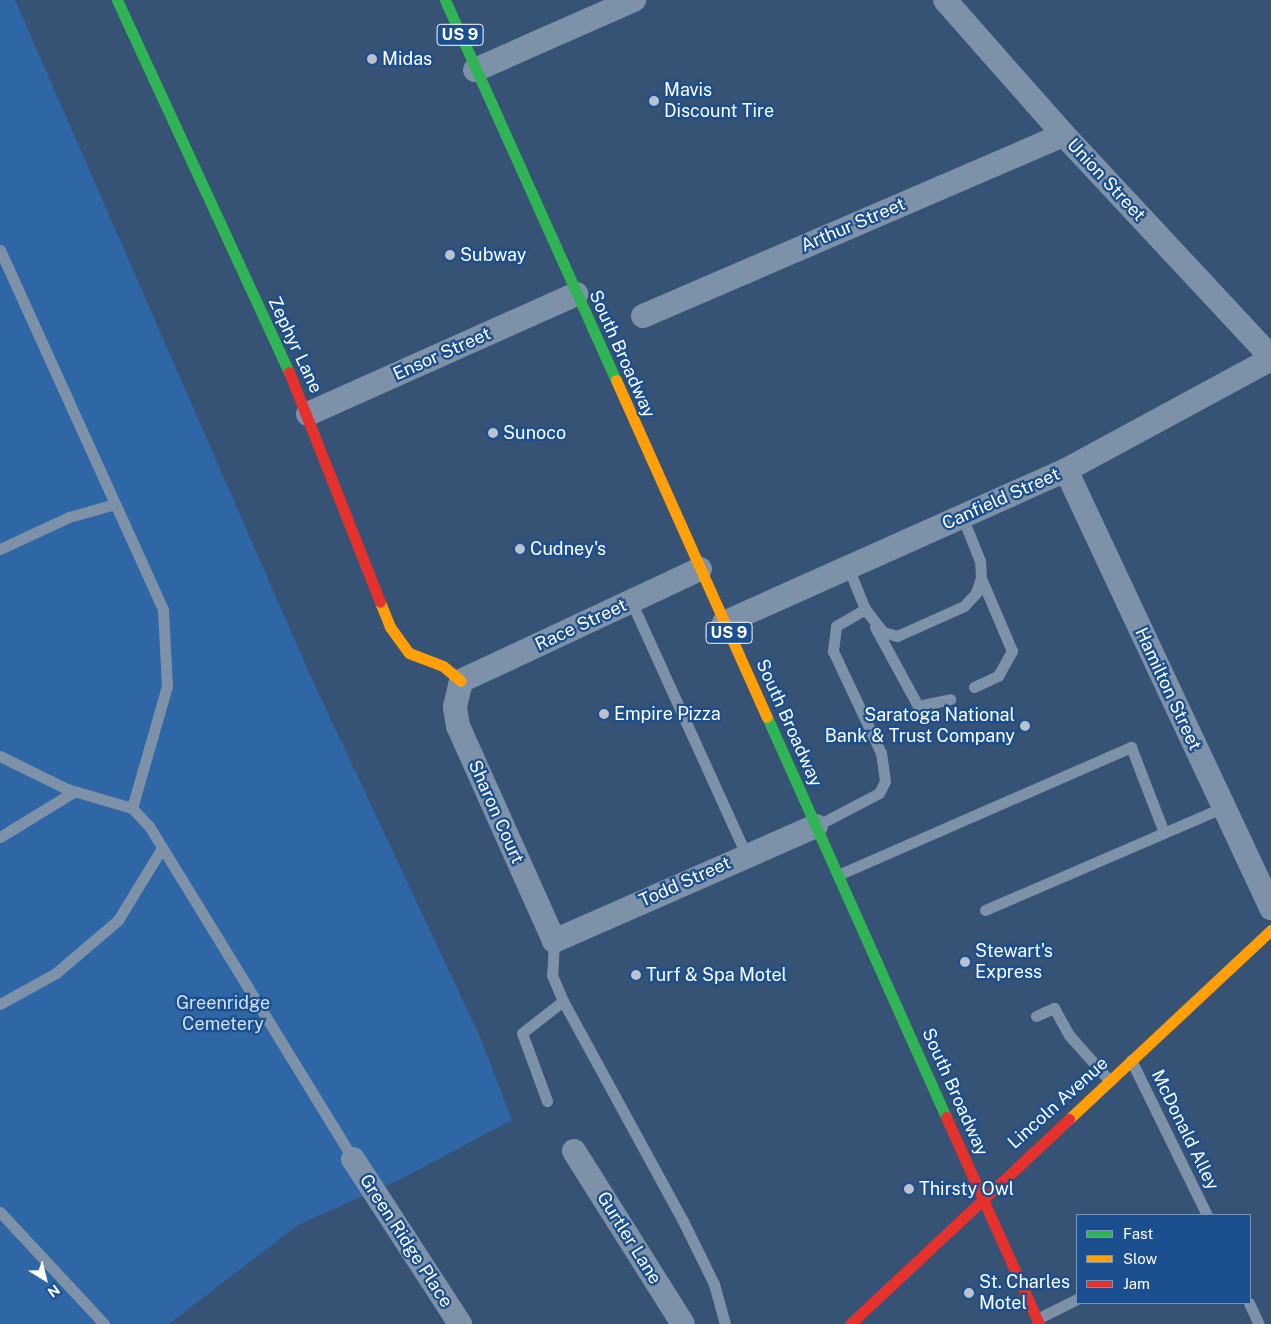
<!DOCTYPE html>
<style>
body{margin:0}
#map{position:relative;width:1271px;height:1324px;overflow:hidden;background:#365274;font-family:"Public Sans",sans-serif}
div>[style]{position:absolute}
.green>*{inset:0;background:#2f66a5}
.lane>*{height:11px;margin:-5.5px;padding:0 5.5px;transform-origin:5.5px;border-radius:5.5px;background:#7d92a8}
.street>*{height:24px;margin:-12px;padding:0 12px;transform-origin:12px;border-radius:12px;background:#7d92a8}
.fast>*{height:11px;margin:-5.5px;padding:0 5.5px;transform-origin:5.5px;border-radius:5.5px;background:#30b455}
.slow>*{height:11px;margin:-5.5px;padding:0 5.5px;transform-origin:5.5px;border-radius:5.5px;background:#ff9f0a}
.jam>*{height:11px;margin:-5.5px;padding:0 5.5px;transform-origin:5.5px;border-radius:5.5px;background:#e5322d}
.dots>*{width:14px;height:14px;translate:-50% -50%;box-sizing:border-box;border:2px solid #1b4f8f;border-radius:50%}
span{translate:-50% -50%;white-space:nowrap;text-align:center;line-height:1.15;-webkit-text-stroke:4.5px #1b4f8f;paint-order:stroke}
.shield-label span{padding:1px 4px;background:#1b4f8f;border:1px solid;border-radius:4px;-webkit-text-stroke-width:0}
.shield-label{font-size:16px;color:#fff;font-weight:700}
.poi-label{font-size:18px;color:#fff}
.left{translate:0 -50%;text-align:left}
.right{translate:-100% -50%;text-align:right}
.street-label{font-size:18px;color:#fff}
.park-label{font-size:18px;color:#cfe3fa}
.legend{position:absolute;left:1076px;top:1214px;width:175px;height:90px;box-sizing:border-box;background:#1b4f8f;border:1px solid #7695bc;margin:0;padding:6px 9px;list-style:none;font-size:15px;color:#fff}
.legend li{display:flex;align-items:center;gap:10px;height:25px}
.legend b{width:25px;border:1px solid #7695bc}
.north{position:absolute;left:20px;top:1254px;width:50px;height:50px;-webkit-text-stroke:4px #1b4f8f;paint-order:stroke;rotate:144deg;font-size:14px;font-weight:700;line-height:20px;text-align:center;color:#fff}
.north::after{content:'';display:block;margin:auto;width:18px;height:22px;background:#fff;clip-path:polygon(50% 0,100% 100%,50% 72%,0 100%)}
</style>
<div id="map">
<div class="green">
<div style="clip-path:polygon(0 0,15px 0,311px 677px,480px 1037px,512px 1120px,401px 1179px,298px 1225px,169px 1324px,0 1324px)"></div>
</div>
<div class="lane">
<div style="left:0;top:250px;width:395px;rotate:65.6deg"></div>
<div style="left:163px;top:610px;width:76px;rotate:87deg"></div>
<div style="left:167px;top:686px;width:127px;rotate:106deg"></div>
<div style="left:0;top:549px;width:76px;rotate:-24.9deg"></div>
<div style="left:69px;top:517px;width:48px;rotate:-15.8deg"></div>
<div style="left:631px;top:601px;width:279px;rotate:65.6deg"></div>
<div style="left:865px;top:609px;width:29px;rotate:52deg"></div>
<div style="left:883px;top:632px;width:15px;rotate:16deg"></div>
<div style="left:897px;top:636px;width:73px;rotate:-24.1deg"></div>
<div style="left:964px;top:606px;width:18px;rotate:-47deg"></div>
<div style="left:976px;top:593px;width:16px;rotate:-72deg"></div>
<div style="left:981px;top:578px;width:17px;rotate:-93deg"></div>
<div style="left:980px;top:561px;width:48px;rotate:-111.8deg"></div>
<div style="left:875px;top:627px;width:90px;rotate:61.4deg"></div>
<div style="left:918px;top:706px;width:33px;rotate:-12deg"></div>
<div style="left:974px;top:687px;width:26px;rotate:-25deg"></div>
<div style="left:998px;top:676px;width:29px;rotate:-61deg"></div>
<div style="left:1012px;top:651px;width:79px;rotate:-113deg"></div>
<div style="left:0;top:756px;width:75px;rotate:26.2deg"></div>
<div style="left:67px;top:789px;width:68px;rotate:16.3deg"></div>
<div style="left:132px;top:808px;width:25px;rotate:47deg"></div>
<div style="left:149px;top:826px;width:391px;rotate:58.5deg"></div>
<div style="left:816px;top:826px;width:71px;rotate:-27.6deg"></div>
<div style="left:879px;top:793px;width:13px;rotate:-63deg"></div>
<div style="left:885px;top:781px;width:28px;rotate:-98deg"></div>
<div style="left:881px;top:753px;width:113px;rotate:-115.2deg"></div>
<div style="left:833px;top:651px;width:25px;rotate:-83deg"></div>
<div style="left:836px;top:626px;width:34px;rotate:-30deg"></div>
<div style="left:865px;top:609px;width:45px;rotate:-112deg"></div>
<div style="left:0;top:837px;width:88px;rotate:-31.5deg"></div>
<div style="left:838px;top:875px;width:320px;rotate:-23.6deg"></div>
<div style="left:1131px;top:747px;width:89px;rotate:68.9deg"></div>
<div style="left:985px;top:910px;width:260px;rotate:-23.3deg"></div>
<div style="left:554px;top:941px;width:34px;rotate:93deg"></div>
<div style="left:552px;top:975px;width:28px;rotate:67deg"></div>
<div style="left:563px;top:1001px;width:251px;rotate:61.4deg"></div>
<div style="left:683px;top:1221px;width:70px;rotate:63.8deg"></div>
<div style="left:714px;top:1284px;width:41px;rotate:74.6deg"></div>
<div style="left:0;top:1004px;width:64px;rotate:-29deg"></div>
<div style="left:56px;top:973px;width:82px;rotate:-40.5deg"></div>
<div style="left:118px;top:920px;width:84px;rotate:-58.6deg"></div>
<div style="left:1036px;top:1016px;width:20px;rotate:-24deg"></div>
<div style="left:1054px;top:1008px;width:31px;rotate:61deg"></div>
<div style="left:1069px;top:1035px;width:60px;rotate:48.4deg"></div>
<div style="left:1131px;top:1060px;width:173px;rotate:63.9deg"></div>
<div style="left:547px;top:1101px;width:72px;rotate:-110.2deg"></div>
<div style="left:522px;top:1033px;width:52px;rotate:-38deg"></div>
<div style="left:0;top:1212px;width:153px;rotate:47.1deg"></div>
<div style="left:1249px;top:1303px;width:23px;rotate:65deg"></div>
<div style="left:1037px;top:1319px;width:45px;rotate:-26.6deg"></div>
</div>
<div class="street">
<div style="left:945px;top:0;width:180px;rotate:48.6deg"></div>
<div style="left:1064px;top:135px;width:304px;rotate:47deg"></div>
<div style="left:475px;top:70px;width:174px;rotate:-23.8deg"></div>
<div style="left:643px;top:316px;width:458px;rotate:-23.3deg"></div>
<div style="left:308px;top:414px;width:294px;rotate:-24.1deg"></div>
<div style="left:1066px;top:470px;width:484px;rotate:64.9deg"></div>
<div style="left:700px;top:569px;width:264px;rotate:154.9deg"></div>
<div style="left:461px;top:681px;width:27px;rotate:103deg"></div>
<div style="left:455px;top:707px;width:19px;rotate:81deg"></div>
<div style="left:458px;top:726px;width:235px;rotate:65.9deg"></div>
<div style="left:554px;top:941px;width:286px;rotate:-23.7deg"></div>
<div style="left:724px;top:623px;width:375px;rotate:-24.1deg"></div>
<div style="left:1066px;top:470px;width:233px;rotate:-28.4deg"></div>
<div style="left:574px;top:1151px;width:204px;rotate:57.8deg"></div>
<div style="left:353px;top:1159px;width:197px;rotate:57deg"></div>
</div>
<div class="fast">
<div style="left:117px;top:0;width:410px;rotate:65.2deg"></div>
<div style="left:445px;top:0;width:417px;rotate:65.8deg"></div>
<div style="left:767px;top:717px;width:438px;rotate:65.9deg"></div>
</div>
<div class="slow">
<div style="left:616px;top:380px;width:369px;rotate:65.9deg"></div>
<div style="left:380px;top:602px;width:27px;rotate:68deg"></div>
<div style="left:390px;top:627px;width:32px;rotate:54deg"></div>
<div style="left:409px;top:653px;width:36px;rotate:21deg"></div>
<div style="left:443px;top:666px;width:23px;rotate:40deg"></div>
<div style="left:1069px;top:1119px;width:277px;rotate:-43.1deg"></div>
</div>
<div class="jam">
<div style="left:289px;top:372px;width:247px;rotate:68.4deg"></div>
<div style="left:946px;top:1117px;width:227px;rotate:65.8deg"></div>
<div style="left:850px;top:1324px;width:300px;rotate:-43.1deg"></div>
</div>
<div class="dots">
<div style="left:372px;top:59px;background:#b9c2ce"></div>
<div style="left:654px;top:101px;background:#b9c2ce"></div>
<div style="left:450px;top:255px;background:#b9c2ce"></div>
<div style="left:493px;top:433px;background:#b9c2ce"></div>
<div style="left:520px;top:549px;background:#b9c2ce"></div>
<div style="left:604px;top:714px;background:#b9c2ce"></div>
<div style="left:1025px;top:726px;background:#b9c2ce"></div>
<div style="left:965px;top:962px;background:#b9c2ce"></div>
<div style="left:636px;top:975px;background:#b9c2ce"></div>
<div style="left:909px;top:1189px;background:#b9c2ce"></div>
<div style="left:969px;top:1293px;background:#b9c2ce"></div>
</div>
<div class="shield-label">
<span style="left:460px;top:35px">US 9</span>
<span style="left:729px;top:633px">US 9</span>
</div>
<div class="poi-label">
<span class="left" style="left:382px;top:59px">Midas</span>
<span class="left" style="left:664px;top:101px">Mavis<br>Discount Tire</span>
<span class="left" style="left:460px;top:255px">Subway</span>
<span class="left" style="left:503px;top:433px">Sunoco</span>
<span class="left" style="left:530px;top:549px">Cudney's</span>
<span class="left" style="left:614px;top:714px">Empire Pizza</span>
<span class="right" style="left:1015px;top:726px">Saratoga National<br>Bank &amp; Trust Company</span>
<span class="left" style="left:975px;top:962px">Stewart's<br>Express</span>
<span class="left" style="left:646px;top:975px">Turf &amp; Spa Motel</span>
<span class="left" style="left:919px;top:1189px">Thirsty Owl</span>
<span class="left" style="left:979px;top:1293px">St. Charles<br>Motel</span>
</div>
<div class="street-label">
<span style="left:1106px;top:180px;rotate:47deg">Union Street</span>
<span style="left:853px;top:225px;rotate:-23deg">Arthur Street</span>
<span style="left:295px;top:345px;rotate:65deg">Zephyr Lane</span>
<span style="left:442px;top:354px;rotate:-24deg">Ensor Street</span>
<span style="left:622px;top:354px;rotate:66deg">South Broadway</span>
<span style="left:1001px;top:499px;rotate:-24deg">Canfield Street</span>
<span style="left:581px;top:625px;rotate:-25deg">Race Street</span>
<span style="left:1168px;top:689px;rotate:65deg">Hamilton Street</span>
<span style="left:789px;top:723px;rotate:66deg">South Broadway</span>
<span style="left:496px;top:812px;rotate:66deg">Sharon Court</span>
<span style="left:685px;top:882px;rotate:-24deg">Todd Street</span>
<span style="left:955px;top:1092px;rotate:66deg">South Broadway</span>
<span style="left:1058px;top:1103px;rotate:-42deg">Lincoln Avenue</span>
<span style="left:1185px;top:1130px;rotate:64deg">McDonald Alley</span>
<span style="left:629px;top:1238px;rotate:58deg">Gurtler Lane</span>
<span style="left:406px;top:1241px;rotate:57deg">Green Ridge Place</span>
</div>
<div class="park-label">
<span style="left:223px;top:1014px">Greenridge<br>Cemetery</span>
</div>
<ul class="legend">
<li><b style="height:6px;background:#30b455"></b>Fast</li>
<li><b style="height:6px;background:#ff9f0a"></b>Slow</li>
<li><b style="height:6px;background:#e5322d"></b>Jam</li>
</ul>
<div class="north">N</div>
</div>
